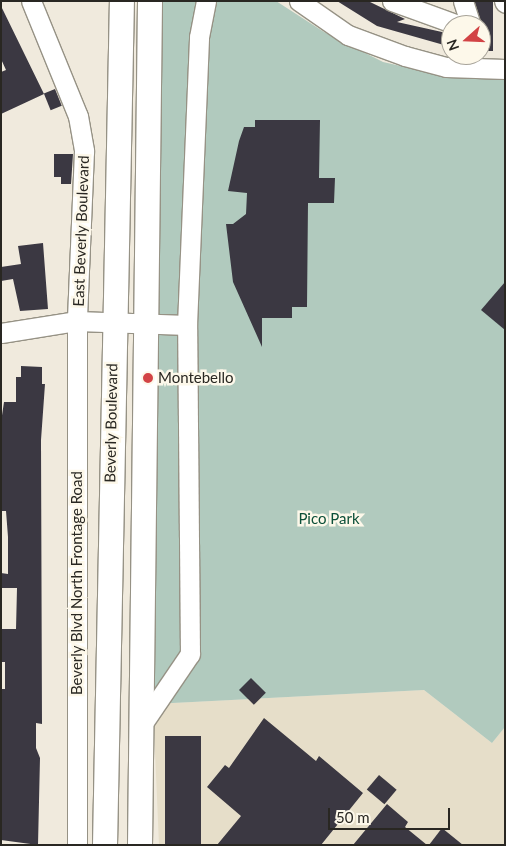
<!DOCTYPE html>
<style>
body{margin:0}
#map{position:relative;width:506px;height:846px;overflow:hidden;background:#f0eadd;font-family:Lato,sans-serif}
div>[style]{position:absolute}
.built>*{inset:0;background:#e6dec9}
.green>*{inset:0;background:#b1cabe}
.building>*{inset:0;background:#3b3842;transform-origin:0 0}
.roads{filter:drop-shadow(1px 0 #969285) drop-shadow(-1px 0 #969285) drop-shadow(0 1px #969285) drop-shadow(0 -1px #969285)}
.minor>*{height:19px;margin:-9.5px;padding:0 9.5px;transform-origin:9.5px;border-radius:9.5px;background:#fff}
.major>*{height:24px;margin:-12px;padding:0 12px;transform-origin:12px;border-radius:12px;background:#fff}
.dots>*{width:14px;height:14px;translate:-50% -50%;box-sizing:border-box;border:2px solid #fdf8ea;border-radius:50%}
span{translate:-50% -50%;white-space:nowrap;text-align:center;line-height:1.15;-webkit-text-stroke:5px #fdf8ea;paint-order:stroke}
.street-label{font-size:15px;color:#292722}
.poi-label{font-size:15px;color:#292722}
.left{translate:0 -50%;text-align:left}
.park-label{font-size:15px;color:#0b4f38}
.frame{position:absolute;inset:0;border:2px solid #292722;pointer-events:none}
.north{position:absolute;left:441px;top:15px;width:50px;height:50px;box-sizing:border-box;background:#fdf8ea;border:1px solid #a8a49a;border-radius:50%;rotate:250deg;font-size:14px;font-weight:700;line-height:20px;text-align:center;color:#292722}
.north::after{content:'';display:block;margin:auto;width:18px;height:22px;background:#d24345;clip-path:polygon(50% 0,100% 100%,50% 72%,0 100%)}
.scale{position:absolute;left:328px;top:808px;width:122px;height:22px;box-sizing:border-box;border:2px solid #292722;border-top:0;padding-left:6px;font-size:15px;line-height:18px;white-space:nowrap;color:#292722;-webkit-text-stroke:4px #fdf8ea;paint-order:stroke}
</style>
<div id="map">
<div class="built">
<div style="clip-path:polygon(424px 690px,492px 743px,505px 727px,505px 845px,159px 845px,153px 704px)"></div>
</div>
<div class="green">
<div style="clip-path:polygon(160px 1px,276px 1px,324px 32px,383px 62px,445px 76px,505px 80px,505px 727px,492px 743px,424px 690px,153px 704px)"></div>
</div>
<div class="building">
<div style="clip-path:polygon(337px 1px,368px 1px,405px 19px,397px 22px,451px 34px,451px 47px,377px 26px)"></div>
<div style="left:475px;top:1px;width:18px;height:50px"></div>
<div style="clip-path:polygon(1px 6px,44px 94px,1px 114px,1px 72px,6px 70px,1px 59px)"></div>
<div style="left:55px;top:89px;width:18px;height:12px;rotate:68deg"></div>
<div style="clip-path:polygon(255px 120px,320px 120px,319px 178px,335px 178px,334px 203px,308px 203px,307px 307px,292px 307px,292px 318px,262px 318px,262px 347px,233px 282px,226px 224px,233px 224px,246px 214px,247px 193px,228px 191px,239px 141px,244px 127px,255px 127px)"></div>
<div style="clip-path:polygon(54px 154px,73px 154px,71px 184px,61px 184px,61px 177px,54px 177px)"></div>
<div style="clip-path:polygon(43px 243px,48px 309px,20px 311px,13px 279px,1px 281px,1px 267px,21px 264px,18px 246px)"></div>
<div style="clip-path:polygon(505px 282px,505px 330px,481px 310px)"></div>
<div style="clip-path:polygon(21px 366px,42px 367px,42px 384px,45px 384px,41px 440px,42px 724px,36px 723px,36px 748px,40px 758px,38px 845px,1px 840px,1px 689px,5px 689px,5px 662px,1px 662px,1px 629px,16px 629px,17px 588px,1px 588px,1px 573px,8px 574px,8px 537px,6px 511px,1px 511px,1px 422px,4px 402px,16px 402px,16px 377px,21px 377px)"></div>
<div style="left:251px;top:678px;width:21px;height:17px;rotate:45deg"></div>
<div style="clip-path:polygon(264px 718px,316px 761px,319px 756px,363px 793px,321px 845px,217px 845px,241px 816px,207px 787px,225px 765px,229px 768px)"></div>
<div style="left:165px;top:736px;width:36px;height:109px"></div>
<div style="left:379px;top:775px;width:23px;height:19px;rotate:40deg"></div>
<div style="clip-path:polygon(387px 804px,408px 822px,405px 827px,427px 845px,353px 845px)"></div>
<div style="clip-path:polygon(442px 828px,463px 845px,429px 845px)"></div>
</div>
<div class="roads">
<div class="minor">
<div style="left:31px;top:1px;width:124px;rotate:67.8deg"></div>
<div style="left:78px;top:116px;width:36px;rotate:80deg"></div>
<div style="left:84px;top:151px;width:170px;rotate:92.4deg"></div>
<div style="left:77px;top:321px;width:524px;rotate:90deg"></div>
<div style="left:299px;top:1px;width:60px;rotate:34.8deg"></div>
<div style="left:348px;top:35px;width:61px;rotate:20.2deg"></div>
<div style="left:405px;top:56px;width:42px;rotate:15deg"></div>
<div style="left:446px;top:67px;width:59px;rotate:1.9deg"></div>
<div style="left:392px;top:1px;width:70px;rotate:20deg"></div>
<div style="left:463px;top:1px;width:25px;rotate:72deg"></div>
<div style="left:504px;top:1px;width:2px;rotate:63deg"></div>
<div style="left:1px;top:333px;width:77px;rotate:-9deg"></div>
<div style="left:77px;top:321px;width:110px;rotate:2.1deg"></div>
<div style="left:187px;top:325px;width:288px;rotate:-87.6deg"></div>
<div style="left:199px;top:37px;width:37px;rotate:-79deg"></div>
<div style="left:141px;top:726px;width:87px;rotate:-55.8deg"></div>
<div style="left:190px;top:654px;width:329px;rotate:-90.5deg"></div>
</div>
<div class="major">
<div style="left:105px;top:845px;width:844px;rotate:-88.85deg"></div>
<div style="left:140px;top:845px;width:844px;rotate:-89.32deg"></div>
</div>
</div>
<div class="dots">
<div style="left:148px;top:378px;background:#d24345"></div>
</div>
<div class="street-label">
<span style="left:81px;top:231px;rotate:-88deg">East Beverly Boulevard</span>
<span style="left:111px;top:423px;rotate:-89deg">Beverly Boulevard</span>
<span style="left:77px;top:583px;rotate:-90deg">Beverly Blvd North Frontage Road</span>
</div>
<div class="poi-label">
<span class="left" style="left:158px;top:378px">Montebello</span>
</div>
<div class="park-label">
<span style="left:329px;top:519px">Pico Park</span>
</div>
<div class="frame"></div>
<div class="north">N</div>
<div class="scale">50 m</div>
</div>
